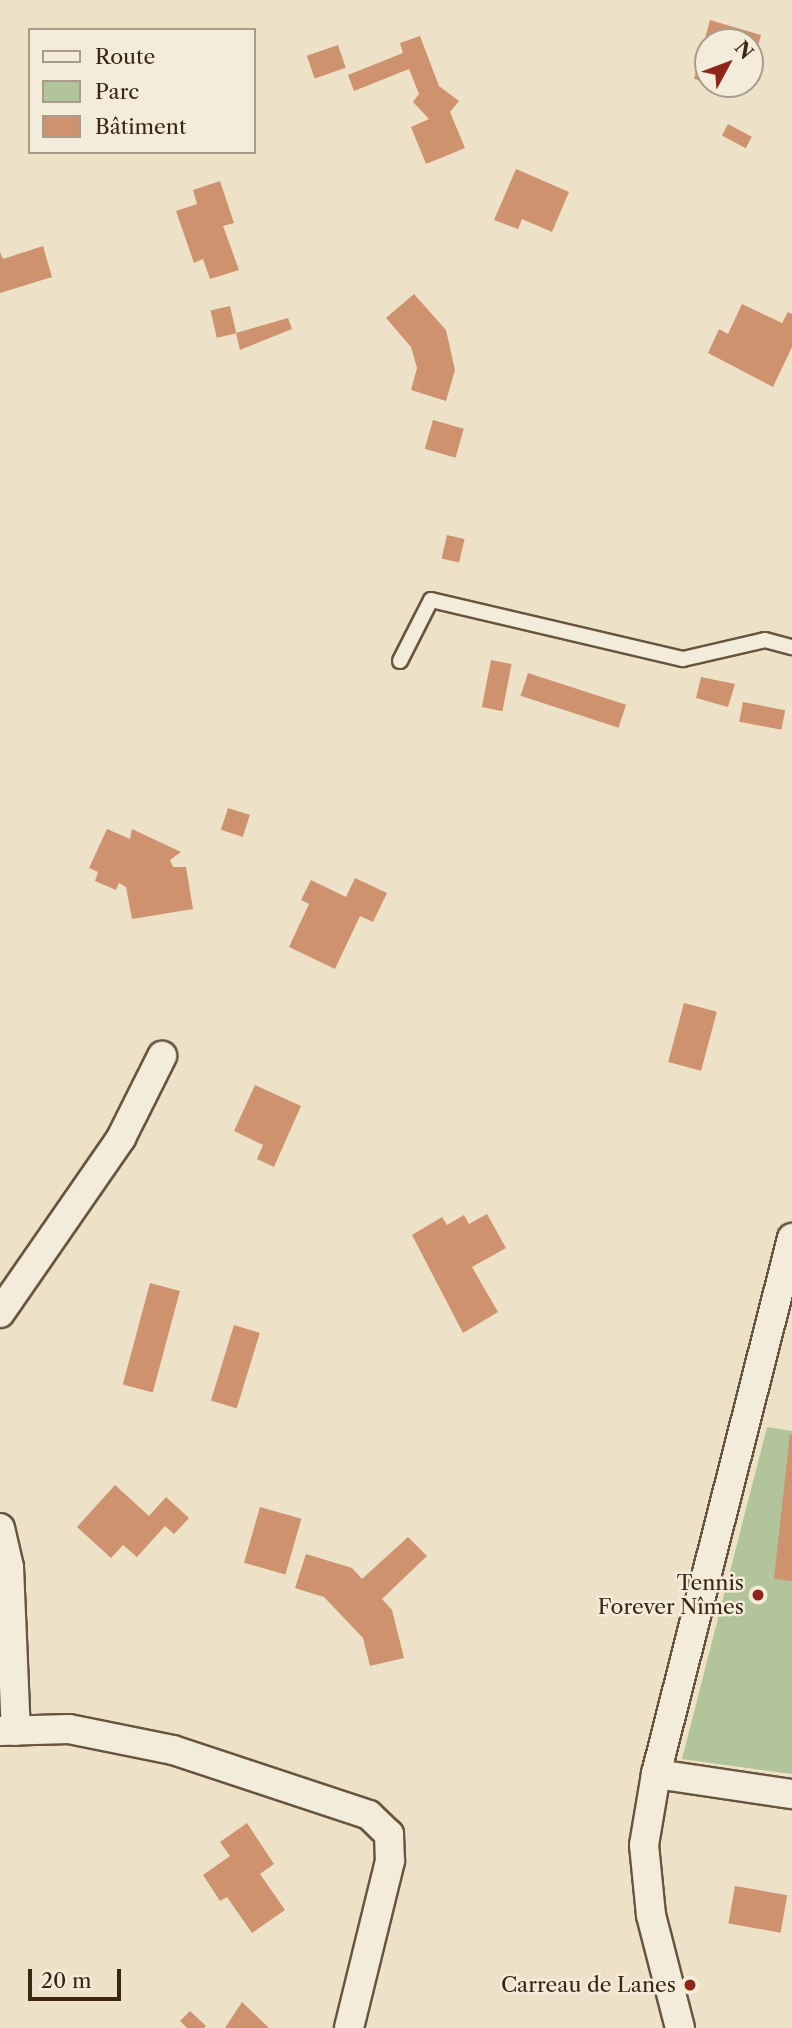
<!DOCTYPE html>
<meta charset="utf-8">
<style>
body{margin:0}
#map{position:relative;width:792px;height:2028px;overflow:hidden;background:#ede2c7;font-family:"Libre Caslon Text",serif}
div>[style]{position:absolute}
.green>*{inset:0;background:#b2c49a}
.building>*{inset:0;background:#ce926e;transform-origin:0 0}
.roads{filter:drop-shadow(2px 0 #68553e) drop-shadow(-2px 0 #68553e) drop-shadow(0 2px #68553e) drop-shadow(0 -2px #68553e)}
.lane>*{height:14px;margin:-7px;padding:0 7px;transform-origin:7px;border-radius:7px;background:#f3ecdb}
.street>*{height:28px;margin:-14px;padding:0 14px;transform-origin:14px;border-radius:14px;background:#f3ecdb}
.dots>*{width:19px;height:19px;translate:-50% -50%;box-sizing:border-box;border:4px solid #f3ecdb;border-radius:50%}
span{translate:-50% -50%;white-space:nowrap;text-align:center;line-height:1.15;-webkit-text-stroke:5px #f3ecdb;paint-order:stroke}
.poi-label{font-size:21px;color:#3b2611}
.right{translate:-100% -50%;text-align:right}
.legend{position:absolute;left:28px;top:28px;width:228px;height:126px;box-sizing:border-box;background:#f3ecdb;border:2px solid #a99d8a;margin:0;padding:9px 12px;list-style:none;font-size:21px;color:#3b2611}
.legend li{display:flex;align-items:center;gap:14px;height:35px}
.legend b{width:35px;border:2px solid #a99d8a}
.north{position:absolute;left:694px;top:28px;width:70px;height:70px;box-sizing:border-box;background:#f3ecdb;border:2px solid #a99d8a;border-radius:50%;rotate:49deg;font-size:19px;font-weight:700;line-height:28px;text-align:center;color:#3b2611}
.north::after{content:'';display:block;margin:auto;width:24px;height:32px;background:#8f2418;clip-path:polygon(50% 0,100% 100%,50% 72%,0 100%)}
.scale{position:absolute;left:28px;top:1969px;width:93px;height:32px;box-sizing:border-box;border:4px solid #3b2611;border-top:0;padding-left:9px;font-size:21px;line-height:24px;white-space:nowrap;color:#3b2611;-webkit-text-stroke:5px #f3ecdb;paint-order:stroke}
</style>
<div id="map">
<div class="green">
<div style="clip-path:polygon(767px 1427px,792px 1431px,792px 1774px,682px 1759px)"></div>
</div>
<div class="building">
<div style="clip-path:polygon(710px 20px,761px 35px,757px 50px,750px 49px,750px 42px,708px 42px,708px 82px,694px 79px)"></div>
<div style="clip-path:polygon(420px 36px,439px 86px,459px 101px,450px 112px,465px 148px,426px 164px,411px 127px,429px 119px,413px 102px,419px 94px,409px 69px,354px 91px,348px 75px,403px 53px,400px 43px)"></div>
<div style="left:338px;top:45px;width:24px;height:33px;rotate:71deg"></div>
<div style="left:728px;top:124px;width:27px;height:13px;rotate:28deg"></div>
<div style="clip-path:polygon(516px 169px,569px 192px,552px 232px,522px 219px,518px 229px,494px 220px)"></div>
<div style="clip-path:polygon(220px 181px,234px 223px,223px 226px,239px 270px,210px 279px,203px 259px,194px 263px,176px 211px,197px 204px,193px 190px)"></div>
<div style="clip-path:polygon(43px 246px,52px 277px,0 293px,0 252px,3px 259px)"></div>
<div style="clip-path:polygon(414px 294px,446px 330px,455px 370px,446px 401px,411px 390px,417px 368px,411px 347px,386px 318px)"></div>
<div style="clip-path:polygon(742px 304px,782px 323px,788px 312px,792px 314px,792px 347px,773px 387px,708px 353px,719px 329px,728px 334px)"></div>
<div style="left:230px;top:306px;width:28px;height:20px;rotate:77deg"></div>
<div style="clip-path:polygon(288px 318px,292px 329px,240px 350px,236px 333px)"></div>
<div style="left:433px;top:420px;width:32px;height:30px;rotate:16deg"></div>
<div style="left:447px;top:535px;width:18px;height:24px;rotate:13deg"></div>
<div style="left:491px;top:660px;width:21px;height:48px;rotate:11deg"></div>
<div style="left:528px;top:673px;width:103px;height:24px;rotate:18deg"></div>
<div style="clip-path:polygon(701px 677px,735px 684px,728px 707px,696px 698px)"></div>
<div style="left:743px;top:702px;width:43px;height:20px;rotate:11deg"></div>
<div style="left:228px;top:808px;width:23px;height:23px;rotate:18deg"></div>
<div style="clip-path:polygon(107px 829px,130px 839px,132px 829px,181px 852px,170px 860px,173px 867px,186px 867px,193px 909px,132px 919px,126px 887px,119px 883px,116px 890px,95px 881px,98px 872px,89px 868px)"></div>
<div style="clip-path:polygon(355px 878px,387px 893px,373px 922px,360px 916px,335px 969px,289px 947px,309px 904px,301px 900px,311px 880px,346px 897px)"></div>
<div style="left:684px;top:1003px;width:34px;height:61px;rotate:15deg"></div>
<div style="clip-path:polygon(255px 1085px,301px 1106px,274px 1167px,257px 1159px,263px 1145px,234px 1131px)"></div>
<div style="clip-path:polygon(487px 1214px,506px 1248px,472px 1267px,498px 1312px,463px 1333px,412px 1235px,442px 1217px,447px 1225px,464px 1215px,469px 1224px)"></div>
<div style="left:150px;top:1283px;width:31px;height:105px;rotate:15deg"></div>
<div style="left:234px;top:1325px;width:27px;height:79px;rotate:17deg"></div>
<div style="clip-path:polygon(790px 1434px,792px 1435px,792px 1581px,774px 1579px)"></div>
<div style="clip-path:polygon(115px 1485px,149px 1516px,166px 1497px,189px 1518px,174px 1534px,165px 1526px,137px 1557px,123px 1545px,111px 1558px,77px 1527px)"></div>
<div style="left:260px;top:1507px;width:43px;height:58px;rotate:16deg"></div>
<div style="clip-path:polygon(408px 1537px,427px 1556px,382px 1599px,392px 1610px,404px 1658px,370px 1666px,363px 1638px,324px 1597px,295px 1588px,306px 1554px,352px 1568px,362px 1579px)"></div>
<div style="clip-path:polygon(247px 1823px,274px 1864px,260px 1874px,285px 1910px,252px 1933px,227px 1897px,220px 1901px,203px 1875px,230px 1856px,220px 1842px)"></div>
<div style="left:735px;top:1886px;width:53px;height:38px;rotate:10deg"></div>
<div style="clip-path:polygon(242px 2002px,269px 2028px,225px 2028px)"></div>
<div style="clip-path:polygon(190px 2011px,206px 2026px,204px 2028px,187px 2028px,180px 2021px)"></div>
</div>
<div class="roads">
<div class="lane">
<div style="left:400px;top:661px;width:68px;rotate:-63.1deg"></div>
<div style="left:431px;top:600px;width:259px;rotate:13.2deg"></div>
<div style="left:683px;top:659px;width:84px;rotate:-13deg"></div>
<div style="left:765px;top:640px;width:28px;rotate:15deg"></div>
</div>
<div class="street">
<div style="left:0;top:1313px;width:213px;rotate:-55.3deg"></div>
<div style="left:121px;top:1138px;width:92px;rotate:-63.4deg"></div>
<div style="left:0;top:1528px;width:40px;rotate:77deg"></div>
<div style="left:9px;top:1567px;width:164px;rotate:87.6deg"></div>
<div style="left:0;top:1731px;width:69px;rotate:-1.7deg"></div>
<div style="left:69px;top:1729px;width:106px;rotate:11.4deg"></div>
<div style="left:173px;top:1750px;width:206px;rotate:18.3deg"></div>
<div style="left:369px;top:1815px;width:28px;rotate:44deg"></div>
<div style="left:389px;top:1834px;width:27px;rotate:88deg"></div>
<div style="left:390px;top:1861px;width:172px;rotate:103.8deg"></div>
<div style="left:656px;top:1774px;width:137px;rotate:8.4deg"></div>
<div style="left:680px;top:2028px;width:117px;rotate:-104.4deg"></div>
<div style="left:651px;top:1915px;width:70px;rotate:-95.7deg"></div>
<div style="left:644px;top:1845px;width:72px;rotate:-80.4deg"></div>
<div style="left:656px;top:1774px;width:553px;rotate:-75.76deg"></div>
</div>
</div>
<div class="dots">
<div style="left:758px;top:1595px;background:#8f2418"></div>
<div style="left:690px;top:1985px;background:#8f2418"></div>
</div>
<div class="poi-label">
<span class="right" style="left:744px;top:1595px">Tennis<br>Forever Nîmes</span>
<span class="right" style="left:676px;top:1985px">Carreau de Lanes</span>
</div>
<ul class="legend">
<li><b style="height:9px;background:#f3ecdb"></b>Route</li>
<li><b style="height:19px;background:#b2c49a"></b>Parc</li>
<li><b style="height:19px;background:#ce926e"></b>Bâtiment</li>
</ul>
<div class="north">N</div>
<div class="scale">20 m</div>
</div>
